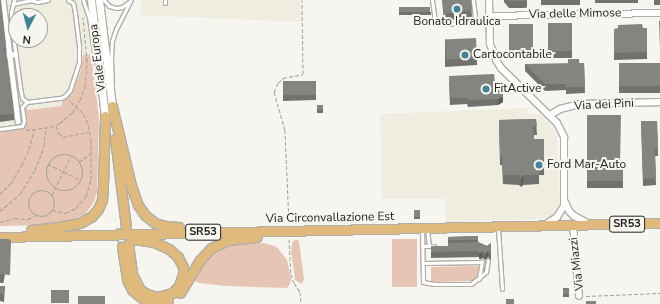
<!DOCTYPE html>
<style>
body{margin:0}
#map{position:relative;width:660px;height:304px;overflow:hidden;background:#f6f5ef;font-family:"Nunito Sans",sans-serif}
div>[style]{position:absolute}
.built>*{inset:0;background:#efeddf}
.green>*{inset:0;background:#e7c5b4;transform-origin:0 0}
.primary-tunnel>*{height:9px;margin-top:-4.5px;transform-origin:0;background:repeating-linear-gradient(90deg,#cbcac5 0 9px,transparent 0 13.5px)}
.path>*{height:1px;margin-top:-0.5px;transform-origin:0;background:repeating-linear-gradient(90deg,#a09f9a 0 4px,transparent 0 6px)}
.path>.ring{margin:-0.5px;padding:0;box-sizing:content-box;background:none;border:1px solid #a09f9a;border-radius:50%}
.roads{filter:drop-shadow(1px 0 #afaea9) drop-shadow(-1px 0 #afaea9) drop-shadow(0 1px #afaea9) drop-shadow(0 -1px #afaea9)}
.service>*{height:3px;margin:-1.5px;padding:0 1.5px;transform-origin:1.5px;border-radius:1.5px;background:#fff}
.pedestrian>*{height:4.5px;margin:-2.25px;padding:0 2.25px;transform-origin:2.25px;border-radius:2.25px;background:#fff}
.minor>*{height:6px;margin:-3px;padding:0 3px;transform-origin:3px;border-radius:3px;background:#fff}
.tertiary>*{height:7px;margin:-3.5px;padding:0 3.5px;transform-origin:3.5px;border-radius:3.5px;background:#fff}
.primary>*{height:9px;margin:-4.5px;padding:0 4.5px;transform-origin:4.5px;border-radius:4.5px;background:#e0b97d}
.wall>*{inset:0;background:#71726e;transform-origin:0 0}
.shaded-wall>*{inset:0;background:#5c5d5a}
.building>*{inset:0;background:#838580;transform-origin:0 0}
.dots>*{width:11px;height:11px;translate:-50% -50%;box-sizing:border-box;border:2px solid #f6f5ef;border-radius:50%}
span{translate:-50% -50%;white-space:nowrap;text-align:center;line-height:1.15;-webkit-text-stroke:4px #f6f5ef;paint-order:stroke}
.shield-label span{padding:1px 3px;background:#f6f5ef;border:1px solid;border-radius:3px;-webkit-text-stroke-width:0}
.shield-label{font-size:11px;color:#21201e;font-weight:700}
.street-label{font-size:12px;color:#21201e}
.poi-label{font-size:12px;color:#21201e}
.left{translate:0 -50%;text-align:left}
.north{position:absolute;left:8px;top:8px;width:40px;height:40px;box-sizing:border-box;background:#f6f5ef;border:1px solid #a1a09b;border-radius:50%;rotate:186deg;font-size:11px;font-weight:700;line-height:16px;text-align:center;color:#21201e}
.north::after{content:'';display:block;margin:auto;width:14px;height:18px;background:#438397;clip-path:polygon(50% 0,100% 100%,50% 72%,0 100%)}
</style>
<div id="map">
<div class="built">
<div style="clip-path:polygon(evenodd,0 0,79px 0,87px 16px,91px 54px,83px 55px,81px 70px,72px 94px,62px 101px,62px 106px,27px 110px,26px 106px,26px 126px,20px 129px,0 132px,0 0,16px 16px,40px 16px,40px 40px,16px 40px,16px 16px)"></div>
<div style="clip-path:polygon(141px 0,300px 0,302px 22px,140px 15px)"></div>
<div style="clip-path:polygon(527px 108px,528px 113px,541px 115px,550px 123px,557px 136px,560px 204px,554px 215px,542px 219px,446px 222px,445px 199px,382px 199px,380px 114px)"></div>
</div>
<div class="green">
<div style="clip-path:polygon(91px 54px,99px 117px,97px 192px,94px 202px,85px 214px,69px 222px,50px 225px,0 226px,0 132px,20px 129px,26px 126px,24px 107px,26px 105px,27px 110px,62px 106px,62px 101px,72px 94px,81px 70px,83px 55px)"></div>
<div style="clip-path:polygon(296px 239px,299px 241px,304px 279px,302px 284px,295px 280px,291px 250px,292px 243px)"></div>
<div style="left:392px;top:239px;width:25px;height:48px"></div>
<div style="clip-path:polygon(264px 243px,277px 247px,287px 260px,291px 278px,290px 284px,287px 288px,226px 286px,199px 283px,195px 281px,195px 276px,204px 260px,226px 245px)"></div>
<div style="clip-path:polygon(479px 266px,477px 277px,472px 281px,431px 282px,431px 267px)"></div>
</div>
<div class="primary-tunnel">
<div style="left:120px;top:227px;width:17px;rotate:83deg"></div>
</div>
<div class="path">
<div style="left:56px;top:126px;width:8px;rotate:67deg"></div>
<div style="left:59px;top:133px;width:6px;rotate:45deg"></div>
<div style="left:63px;top:137px;width:26px;rotate:-11deg"></div>
<div style="left:26px;top:130px;width:25px;rotate:-7deg"></div>
<div style="left:51px;top:127px;width:10px;rotate:-24deg"></div>
<div style="left:60px;top:123px;width:16px;rotate:-40deg"></div>
<div style="left:72px;top:113px;width:15px;rotate:-58deg"></div>
<div style="left:80px;top:100px;width:15px;rotate:-70deg"></div>
<div style="left:85px;top:86px;width:25px;rotate:-85deg"></div>
<div style="left:87px;top:61px;width:44px;rotate:-95.2deg"></div>
<div class="ring" style="left:46px;top:154px;width:35px;height:35px"></div>
<div style="left:79px;top:162px;width:15px;rotate:-37deg"></div>
<div style="left:48px;top:164px;width:34px;rotate:26deg"></div>
<div class="ring" style="left:28px;top:190px;width:25px;height:25px"></div>
<div style="left:0;top:194px;width:16px;rotate:-45deg"></div>
<div style="left:11px;top:183px;width:21px;rotate:-59deg"></div>
<div style="left:22px;top:165px;width:17px;rotate:-66deg"></div>
<div style="left:29px;top:149px;width:20px;rotate:-75deg"></div>
<div style="left:52px;top:195px;width:43px;rotate:-64deg"></div>
<div style="left:52px;top:210px;width:14px;rotate:12deg"></div>
<div style="left:66px;top:213px;width:11px;rotate:-27deg"></div>
<div style="left:76px;top:208px;width:16px;rotate:-50deg"></div>
<div style="left:86px;top:196px;width:17px;rotate:-73deg"></div>
<div style="left:91px;top:180px;width:39px;rotate:-90deg"></div>
<div style="left:91px;top:141px;width:18px;rotate:-99deg"></div>
<div style="left:88px;top:123px;width:11px;rotate:-117deg"></div>
<div style="left:83px;top:113px;width:19px;rotate:-137deg"></div>
<div style="left:0;top:211px;width:26px;rotate:-40deg"></div>
<div style="left:20px;top:194px;width:28px;rotate:-58deg"></div>
<div style="left:35px;top:170px;width:26px;rotate:-69deg"></div>
<div style="left:44px;top:146px;width:18px;rotate:-84deg"></div>
<div style="left:0;top:222px;width:16px;rotate:-15deg"></div>
<div style="left:15px;top:218px;width:13px;rotate:4deg"></div>
<div style="left:28px;top:219px;width:9px;rotate:-27deg"></div>
<div style="left:289px;top:223px;width:93px;rotate:-92.5deg"></div>
<div style="left:285px;top:130px;width:40px;rotate:-106deg"></div>
<div style="left:274px;top:92px;width:10px;rotate:-66deg"></div>
<div style="left:278px;top:83px;width:7px;rotate:-45deg"></div>
<div style="left:283px;top:78px;width:20px;rotate:-11deg"></div>
<div style="left:303px;top:74px;width:74px;rotate:-90.8deg"></div>
<div style="left:289px;top:239px;width:35px;rotate:87deg"></div>
<div style="left:291px;top:274px;width:9px;rotate:72deg"></div>
<div style="left:294px;top:283px;width:11px;rotate:56deg"></div>
<div style="left:300px;top:292px;width:12px;rotate:85deg"></div>
<div style="left:586px;top:296px;width:74px;rotate:-2.3deg"></div>
</div>
<div class="roads">
<div class="service">
<div style="left:14px;top:0;width:12px;rotate:104deg"></div>
<div style="left:11px;top:12px;width:9px;rotate:90deg"></div>
<div style="left:11px;top:21px;width:67px;rotate:82.2deg"></div>
<div style="left:20px;top:87px;width:11px;rotate:80deg"></div>
<div style="left:22px;top:98px;width:6px;rotate:39deg"></div>
<div style="left:27px;top:102px;width:34px;rotate:-7deg"></div>
<div style="left:61px;top:98px;width:4px;rotate:-27deg"></div>
<div style="left:65px;top:96px;width:8px;rotate:-50deg"></div>
<div style="left:70px;top:90px;width:29px;rotate:-72deg"></div>
<div style="left:79px;top:62px;width:16px;rotate:-90deg"></div>
<div style="left:79px;top:46px;width:33px;rotate:-97deg"></div>
<div style="left:75px;top:13px;width:10px;rotate:-101deg"></div>
<div style="left:73px;top:3px;width:6px;rotate:-149deg"></div>
<div style="left:31px;top:0;width:6px;rotate:18deg"></div>
<div style="left:37px;top:2px;width:11px;rotate:-10deg"></div>
<div style="left:83px;top:0;width:18px;rotate:71deg"></div>
<div style="left:89px;top:17px;width:43px;rotate:82.1deg"></div>
<div style="left:104px;top:0;width:8px;rotate:50deg"></div>
<div style="left:109px;top:6px;width:7px;rotate:16deg"></div>
<div style="left:116px;top:8px;width:6px;rotate:-9deg"></div>
<div style="left:122px;top:7px;width:9px;rotate:-36deg"></div>
<div style="left:165px;top:0;width:3px;rotate:90deg"></div>
<div style="left:432px;top:0;width:21px;rotate:82deg"></div>
<div style="left:435px;top:21px;width:4px;rotate:34deg"></div>
<div style="left:438px;top:23px;width:6px;rotate:9deg"></div>
<div style="left:444px;top:24px;width:25px;rotate:-5deg"></div>
<div style="left:469px;top:22px;width:4px;rotate:-27deg"></div>
<div style="left:473px;top:20px;width:4px;rotate:-56deg"></div>
<div style="left:475px;top:17px;width:17px;rotate:-97deg"></div>
<div style="left:13px;top:4px;width:19px;rotate:-12deg"></div>
<div style="left:112px;top:88px;width:29px;rotate:-92deg"></div>
<div style="left:111px;top:59px;width:18px;rotate:-87deg"></div>
<div style="left:112px;top:41px;width:13px;rotate:-72deg"></div>
<div style="left:116px;top:29px;width:33px;rotate:-63deg"></div>
<div style="left:0;top:129px;width:22px;rotate:-8deg"></div>
<div style="left:22px;top:126px;width:5px;rotate:-68deg"></div>
<div style="left:24px;top:121px;width:14px;rotate:-98deg"></div>
<div style="left:22px;top:107px;width:7px;rotate:-45deg"></div>
<div style="left:427px;top:228px;width:18px;rotate:84deg"></div>
<div style="left:498px;top:228px;width:61px;rotate:86.2deg"></div>
<div style="left:422px;top:229px;width:53px;rotate:88.9deg"></div>
<div style="left:423px;top:282px;width:11px;rotate:10deg"></div>
<div style="left:434px;top:284px;width:37px"></div>
<div style="left:471px;top:284px;width:19px;rotate:-39deg"></div>
<div style="left:486px;top:272px;width:12px;rotate:-81deg"></div>
<div style="left:422px;top:246px;width:12px"></div>
<div style="left:423px;top:263px;width:59px;rotate:-1deg"></div>
<div style="left:479px;top:279px;width:18px;rotate:-81deg"></div>
</div>
<div class="pedestrian">
<div style="left:3px;top:0;width:122px;rotate:82.9deg"></div>
<div style="left:7px;top:55px;width:8px;rotate:-7deg"></div>
</div>
<div class="minor">
<div style="left:489px;top:0;width:44px;rotate:88.7deg"></div>
<div style="left:490px;top:44px;width:17px;rotate:69deg"></div>
<div style="left:496px;top:60px;width:9px;rotate:58deg"></div>
<div style="left:501px;top:68px;width:78px;rotate:44.5deg"></div>
<div style="left:557px;top:123px;width:16px;rotate:63deg"></div>
<div style="left:564px;top:137px;width:69px;rotate:90deg"></div>
<div style="left:564px;top:206px;width:13px;rotate:122deg"></div>
<div style="left:557px;top:217px;width:15px;rotate:148deg"></div>
<div style="left:489px;top:16px;width:171px;rotate:-1deg"></div>
<div style="left:550px;top:115px;width:12px;rotate:-31deg"></div>
<div style="left:560px;top:109px;width:21px;rotate:-14deg"></div>
<div style="left:580px;top:104px;width:80px;rotate:-1.4deg"></div>
<div style="left:565px;top:202px;width:10px;rotate:66deg"></div>
<div style="left:569px;top:211px;width:7px;rotate:45deg"></div>
<div style="left:574px;top:216px;width:13px;rotate:27deg"></div>
<div style="left:573px;top:225px;width:71px;rotate:85.2deg"></div>
</div>
<div class="tertiary">
<div style="left:91px;top:0;width:117px;rotate:83.1deg"></div>
<div style="left:99px;top:0;width:107px;rotate:83deg"></div>
</div>
<div class="primary">
<div style="left:112px;top:106px;width:81px;rotate:76.5deg"></div>
<div style="left:131px;top:185px;width:21px;rotate:71deg"></div>
<div style="left:138px;top:205px;width:12px;rotate:55deg"></div>
<div style="left:145px;top:215px;width:13px;rotate:39deg"></div>
<div style="left:155px;top:223px;width:10px;rotate:17deg"></div>
<div style="left:165px;top:226px;width:14px;rotate:4deg"></div>
<div style="left:115px;top:139px;width:89px;rotate:82.9deg"></div>
<div style="left:31px;top:230px;width:28px;rotate:-6deg"></div>
<div style="left:59px;top:227px;width:21px;rotate:-11deg"></div>
<div style="left:80px;top:223px;width:14px;rotate:-30deg"></div>
<div style="left:92px;top:216px;width:9px;rotate:-49deg"></div>
<div style="left:98px;top:209px;width:10px;rotate:-66deg"></div>
<div style="left:102px;top:200px;width:15px;rotate:-86deg"></div>
<div style="left:103px;top:185px;width:69px;rotate:-88.3deg"></div>
<div style="left:0;top:237px;width:660px;rotate:-1.22deg"></div>
<div style="left:128px;top:244px;width:30px;rotate:82deg"></div>
<div style="left:132px;top:274px;width:18px;rotate:63deg"></div>
<div style="left:140px;top:290px;width:8px;rotate:30deg"></div>
<div style="left:147px;top:294px;width:10px;rotate:17deg"></div>
<div style="left:157px;top:297px;width:16px;rotate:-15deg"></div>
<div style="left:172px;top:293px;width:10px;rotate:-45deg"></div>
<div style="left:179px;top:286px;width:13px;rotate:-72deg"></div>
<div style="left:183px;top:274px;width:7px;rotate:-90deg"></div>
<div style="left:183px;top:267px;width:11px;rotate:-117deg"></div>
<div style="left:178px;top:257px;width:12px;rotate:-138deg"></div>
<div style="left:169px;top:249px;width:17px;rotate:-155deg"></div>
<div style="left:154px;top:242px;width:21px;rotate:-172deg"></div>
<div style="left:122px;top:247px;width:33px;rotate:81deg"></div>
<div style="left:127px;top:280px;width:11px;rotate:63deg"></div>
<div style="left:132px;top:290px;width:13px;rotate:39deg"></div>
<div style="left:142px;top:298px;width:9px;rotate:27deg"></div>
<div style="left:150px;top:302px;width:8px;rotate:7deg"></div>
<div style="left:158px;top:303px;width:10px;rotate:-11deg"></div>
<div style="left:180px;top:293px;width:39px;rotate:-59deg"></div>
<div style="left:200px;top:260px;width:16px;rotate:-47deg"></div>
<div style="left:211px;top:248px;width:19px;rotate:-25deg"></div>
<div style="left:228px;top:240px;width:29px;rotate:-6deg"></div>
</div>
</div>
<div class="wall">
<div style="clip-path:polygon(0 0,6px 51px,14px 114px,14px 120px,0 122px)"></div>
<div style="clip-path:polygon(442px 0,471px 0,472px 17px,444px 21px)"></div>
<div style="clip-path:polygon(504px 0,527px 0,527px 8px,509px 8px,504px 2px)"></div>
<div style="left:541px;top:0;width:39px;height:5px"></div>
<div style="left:595px;top:0;width:43px;height:3px"></div>
<div style="left:654px;top:0;width:6px;height:5px"></div>
<div style="clip-path:polygon(399px 7px,431px 12px,431px 15px,399px 15px)"></div>
<div style="left:548px;top:23px;width:24px;height:35px"></div>
<div style="left:509px;top:24px;width:24px;height:34px"></div>
<div style="clip-path:polygon(643px 28px,647px 28px,647px 59px,614px 60px,614px 36px)"></div>
<div style="clip-path:polygon(445px 39px,477px 58px,477px 65px,445px 67px)"></div>
<div style="clip-path:polygon(584px 63px,585px 93px,566px 94px,566px 90px,545px 91px,525px 71px,525px 64px)"></div>
<div style="left:660px;top:63px;width:30px;height:41px;rotate:90deg"></div>
<div style="clip-path:polygon(316px 81px,316px 100px,283px 101px,283px 87px)"></div>
<div style="clip-path:polygon(449px 82px,495px 83px,503px 102px,498px 105px,468px 107px,467px 104px,450px 105px)"></div>
<div style="left:317px;top:105px;width:6px;height:8px"></div>
<div style="clip-path:polygon(587px 115px,620px 164px,623px 164px,623px 188px,587px 188px)"></div>
<div style="clip-path:polygon(536px 119px,537px 135px,534px 135px,534px 139px,544px 139px,544px 175px,539px 175px,539px 184px,523px 185px,521px 187px,519px 185px,503px 184px,502px 165px,500px 165px,499px 120px)"></div>
<div style="clip-path:polygon(641px 121px,657px 121px,658px 156px,655px 156px,656px 185px,643px 186px)"></div>
<div style="left:414px;top:210px;width:6px;height:9px"></div>
<div style="clip-path:polygon(478px 236px,478px 242px,487px 246px,491px 243px,491px 260px,488px 257px,485px 260px,483px 258px,479px 259px,479px 257px,431px 258px,431px 246px,448px 246px,448px 237px)"></div>
<div style="left:0;top:239px;width:11px;height:43px;rotate:10deg"></div>
<div style="clip-path:polygon(0 286px,5px 286px,4px 302px,0 301px)"></div>
<div style="left:569px;top:288px;width:9px;height:6px;rotate:90deg"></div>
</div>
<div class="shaded-wall">
<div style="clip-path:polygon(503px 96px,503px 102px,498px 105px,498px 99px)"></div>
<div style="clip-path:polygon(523px 175px,523px 185px,521px 187px,521px 178px)"></div>
<div style="clip-path:polygon(488px 251px,488px 257px,485px 260px,485px 254px)"></div>
<div style="clip-path:polygon(483px 252px,483px 258px,479px 259px,479px 253px)"></div>
</div>
<div class="building">
<div style="clip-path:polygon(0 0,1px 0,6px 45px,3px 49px,6px 52px,14px 114px,0 115px)"></div>
<div style="clip-path:polygon(442px 0,471px 0,472px 10px,444px 14px)"></div>
<div style="left:508px;top:0;width:19px;height:1px"></div>
<div style="left:399px;top:7px;width:31px;height:5px"></div>
<div style="clip-path:polygon(659px 21px,660px 21px,660px 48px)"></div>
<div style="left:548px;top:23px;width:24px;height:28px"></div>
<div style="left:509px;top:24px;width:24px;height:27px"></div>
<div style="clip-path:polygon(642px 24px,643px 28px,647px 28px,647px 52px,614px 53px,614px 29px,618px 28px,618px 25px)"></div>
<div style="left:476px;top:38px;width:20px;height:31px;rotate:87deg"></div>
<div style="clip-path:polygon(568px 59px,579px 59px,579px 63px,584px 63px,585px 87px,566px 87px,566px 84px,545px 84px,525px 64px,568px 64px)"></div>
<div style="left:660px;top:63px;width:23px;height:41px;rotate:90deg"></div>
<div style="clip-path:polygon(494px 74px,495px 83px,503px 88px,503px 96px,498px 99px,468px 100px,467px 98px,450px 98px,449px 76px)"></div>
<div style="left:283px;top:81px;width:33px;height:14px"></div>
<div style="left:317px;top:105px;width:6px;height:5px"></div>
<div style="clip-path:polygon(587px 115px,621px 115px,620px 164px,623px 164px,623px 181px,587px 181px)"></div>
<div style="clip-path:polygon(536px 119px,537px 126px,533px 126px,534px 139px,544px 139px,544px 165px,539px 166px,539px 175px,523px 175px,521px 178px,519px 175px,503px 175px,502px 156px,500px 156px,499px 120px)"></div>
<div style="clip-path:polygon(641px 121px,657px 121px,658px 149px,655px 149px,656px 178px,643px 179px)"></div>
<div style="left:414px;top:210px;width:6px;height:7px"></div>
<div style="clip-path:polygon(478px 236px,478px 240px,448px 240px,448px 237px)"></div>
<div style="clip-path:polygon(0 239px,9px 239px,11px 241px,10px 275px,0 274px)"></div>
<div style="clip-path:polygon(478px 242px,487px 246px,491px 243px,491px 254px,488px 251px,485px 254px,483px 252px,479px 253px,479px 251px,431px 252px,431px 246px,448px 246px,448px 243px)"></div>
<div style="clip-path:polygon(0 286px,5px 286px,4px 295px,0 294px)"></div>
<div style="clip-path:polygon(569px 288px,569px 294px,563px 294px,563px 289px)"></div>
<div style="left:69px;top:290px;width:13px;height:18px;rotate:90deg"></div>
<div style="left:105px;top:296px;width:8px;height:27px;rotate:90deg"></div>
<div style="left:506px;top:299px;width:8px;height:5px"></div>
<div style="left:586px;top:301px;width:10px;height:3px"></div>
</div>
<div class="dots">
<div style="left:457px;top:9px;background:#438397"></div>
<div style="left:465px;top:55px;background:#438397"></div>
<div style="left:486px;top:89px;background:#438397"></div>
<div style="left:539px;top:165px;background:#438397"></div>
</div>
<div class="shield-label">
<span style="left:627px;top:224px">SR53</span>
<span style="left:203px;top:232px">SR53</span>
</div>
<div class="street-label">
<span style="left:575px;top:14px;rotate:-1deg">Via delle Mimose</span>
<span style="left:98px;top:58px;rotate:-97deg">Viale Europa</span>
<span style="left:604px;top:105px;rotate:-3deg">Via dei Pini</span>
<span style="left:330px;top:218px;rotate:-1deg">Via Circonvallazione Est</span>
<span style="left:577px;top:264px;rotate:-97deg">Via Miazzi</span>
</div>
<div class="poi-label">
<span style="left:457px;top:22px">Bonato Idraulica</span>
<span class="left" style="left:473px;top:55px">Cartocontabile</span>
<span class="left" style="left:494px;top:89px">FitActive</span>
<span class="left" style="left:547px;top:165px">Ford Mar-Auto</span>
</div>
<div class="north">N</div>
</div>
